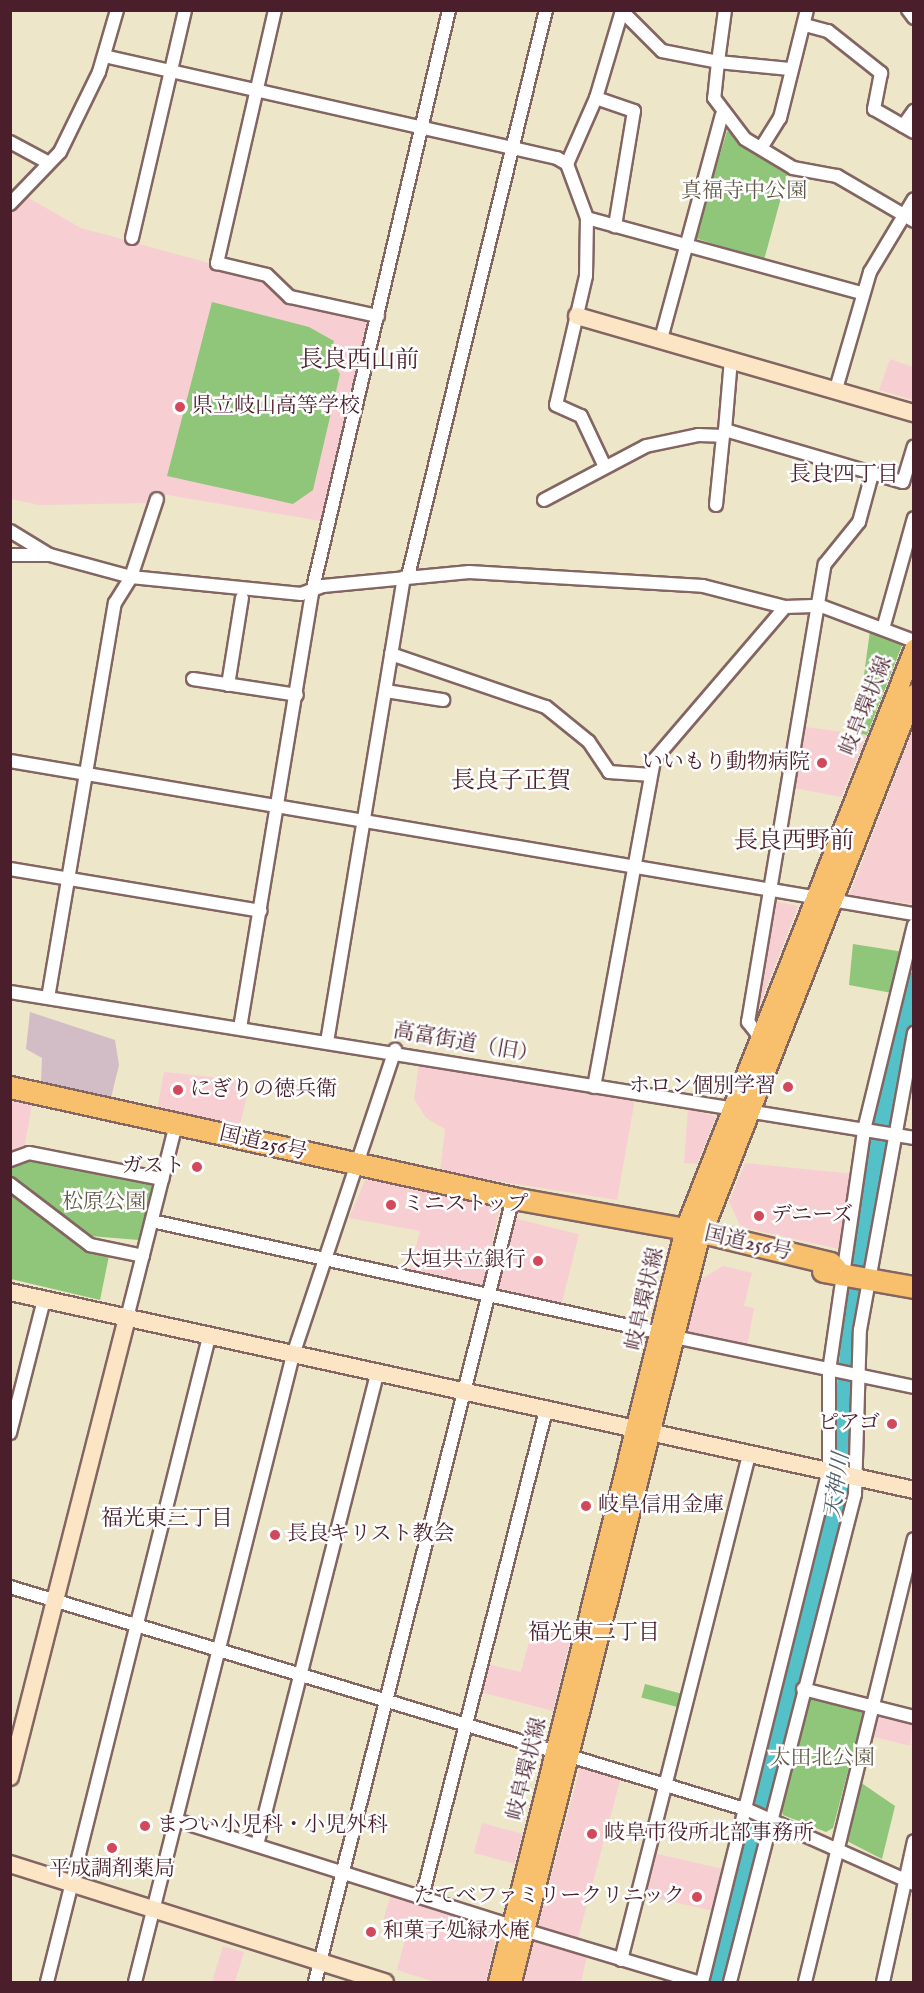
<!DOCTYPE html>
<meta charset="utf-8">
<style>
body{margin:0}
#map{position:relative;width:924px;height:1993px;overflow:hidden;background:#ede6c9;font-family:"IM FELL English","Noto Serif JP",serif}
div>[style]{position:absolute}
.built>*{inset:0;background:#f7cfd3;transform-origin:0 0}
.industrial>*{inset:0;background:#d2bdc7}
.green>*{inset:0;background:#8fc679;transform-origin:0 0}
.river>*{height:21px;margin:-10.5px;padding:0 10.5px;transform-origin:10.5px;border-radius:10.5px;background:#53c1c7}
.roads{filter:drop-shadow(2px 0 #836562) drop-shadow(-2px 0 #836562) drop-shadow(0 2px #836562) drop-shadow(0 -2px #836562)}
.street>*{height:12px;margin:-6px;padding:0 6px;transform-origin:6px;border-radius:6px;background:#fff}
.secondary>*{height:16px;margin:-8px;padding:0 8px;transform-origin:8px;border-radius:8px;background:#fce5c4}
.primary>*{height:18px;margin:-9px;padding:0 9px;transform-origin:9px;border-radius:9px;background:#f8bf6c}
.highway>*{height:21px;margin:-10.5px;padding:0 10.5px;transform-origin:10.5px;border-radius:10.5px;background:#f8bf6c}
.dots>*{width:16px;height:16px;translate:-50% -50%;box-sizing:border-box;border:3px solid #fff;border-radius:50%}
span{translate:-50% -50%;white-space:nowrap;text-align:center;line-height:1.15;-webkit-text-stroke:5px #fff;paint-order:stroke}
.park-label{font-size:21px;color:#625946}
.poi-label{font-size:21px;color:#4a1f2b}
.left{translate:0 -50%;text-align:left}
.right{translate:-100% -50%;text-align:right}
.street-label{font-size:21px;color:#4a1f2b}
.neighbourhood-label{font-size:22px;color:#4a1f2b}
.water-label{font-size:22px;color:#4e6069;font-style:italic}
.quarter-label{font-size:24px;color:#4a1f2b}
.frame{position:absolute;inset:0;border:12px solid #4a1f2b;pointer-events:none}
</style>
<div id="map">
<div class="built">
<div style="clip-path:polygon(27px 197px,81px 228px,264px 278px,287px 301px,369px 321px,321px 521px,150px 492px,151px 503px,39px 505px,11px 499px,10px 213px)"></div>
<div style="clip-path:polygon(890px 359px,913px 367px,913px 400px,879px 390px)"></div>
<div style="clip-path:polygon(805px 727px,867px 735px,841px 797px,794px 788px)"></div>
<div style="clip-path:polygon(913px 728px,913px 904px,849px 896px,895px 776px)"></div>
<div style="clip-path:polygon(774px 901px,798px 906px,753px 1022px)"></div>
<div style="clip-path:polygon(419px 1063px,635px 1099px,617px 1200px,440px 1172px,445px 1129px,426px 1118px,414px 1099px)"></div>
<div style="clip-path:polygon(164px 1072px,250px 1081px,240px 1126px,157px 1109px)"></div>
<div style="clip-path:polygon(11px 1101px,32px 1105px,24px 1149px,11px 1157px)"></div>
<div style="clip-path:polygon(688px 1108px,716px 1117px,697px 1164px,684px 1163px)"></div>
<div style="clip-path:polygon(745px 1163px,854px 1174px,843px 1250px,741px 1227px,729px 1202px)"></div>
<div style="clip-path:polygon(366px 1178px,500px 1207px,483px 1285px,409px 1273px,420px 1231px,349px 1218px)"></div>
<div style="left:514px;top:1218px;width:67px;height:72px;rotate:14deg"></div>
<div style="clip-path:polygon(723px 1266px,752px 1273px,744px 1306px,754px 1308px,747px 1347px,686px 1333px,700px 1280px)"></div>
<div style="clip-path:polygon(533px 1626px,571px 1636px,553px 1711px,480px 1692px,487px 1664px,521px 1672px)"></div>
<div style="clip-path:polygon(876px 1712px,913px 1719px,910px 1746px,870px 1736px)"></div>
<div style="left:580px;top:1768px;width:42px;height:166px;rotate:15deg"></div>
<div style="left:482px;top:1823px;width:42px;height:31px;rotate:15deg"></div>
<div style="left:653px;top:1853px;width:75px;height:43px;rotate:13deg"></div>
<div style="clip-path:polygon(391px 1894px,498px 1928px,486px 1982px,435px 1982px,397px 1970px,408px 1928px,383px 1921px)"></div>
<div style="clip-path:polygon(533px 1939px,587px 1956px,581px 1982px,521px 1982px)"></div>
<div style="clip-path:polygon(223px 1946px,244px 1952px,235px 1982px,212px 1982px)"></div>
</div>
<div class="industrial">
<div style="clip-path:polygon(30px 1012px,115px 1040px,119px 1065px,111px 1098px,41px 1083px,42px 1058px,26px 1049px)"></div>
</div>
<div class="green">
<div style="clip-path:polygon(727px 131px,788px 172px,764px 260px,695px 238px)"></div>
<div style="clip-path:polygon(212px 302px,309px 327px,334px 341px,329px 358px,340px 374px,313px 490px,293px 504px,167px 476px)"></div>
<div style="clip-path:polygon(870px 631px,903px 643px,867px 735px,856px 733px)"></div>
<div style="clip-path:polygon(853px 944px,904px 952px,892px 993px,849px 985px)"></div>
<div style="clip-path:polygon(35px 1152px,136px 1175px,152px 1185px,139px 1240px,90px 1236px,18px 1184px,11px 1178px,11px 1164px)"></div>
<div style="clip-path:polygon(10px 1192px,81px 1246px,110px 1251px,100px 1300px,11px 1279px)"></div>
<div style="left:645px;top:1684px;width:39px;height:14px;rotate:15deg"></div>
<div style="clip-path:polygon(809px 1695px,858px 1707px,863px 1714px,833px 1828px,826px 1832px,783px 1815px,780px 1805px)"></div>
<div style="clip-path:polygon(860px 1782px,895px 1806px,882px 1859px,845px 1840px)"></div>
</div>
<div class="river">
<div style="left:718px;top:1982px;width:469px;rotate:-75.8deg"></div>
<div style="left:833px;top:1527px;width:277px;rotate:-84.4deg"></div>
<div style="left:860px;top:1251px;width:136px;rotate:-80.7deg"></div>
<div style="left:882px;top:1117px;width:139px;rotate:-76.7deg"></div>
</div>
<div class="roads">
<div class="street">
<div style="left:275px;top:10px;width:260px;rotate:102.9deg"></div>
<div style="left:217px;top:263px;width:51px;rotate:13.5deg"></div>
<div style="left:267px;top:275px;width:32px;rotate:44deg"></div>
<div style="left:290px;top:297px;width:90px;rotate:12.2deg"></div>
<div style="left:621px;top:10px;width:58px;rotate:45deg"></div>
<div style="left:662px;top:51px;width:57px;rotate:11.1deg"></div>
<div style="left:718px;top:62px;width:36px;rotate:96deg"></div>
<div style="left:714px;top:98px;width:51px;rotate:52.9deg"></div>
<div style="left:745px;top:139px;width:56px;rotate:31.1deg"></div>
<div style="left:793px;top:168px;width:45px;rotate:10.3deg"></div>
<div style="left:837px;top:176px;width:89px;rotate:30.3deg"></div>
<div style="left:725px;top:10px;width:52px;rotate:97.7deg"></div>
<div style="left:718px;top:62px;width:72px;rotate:5.6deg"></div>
<div style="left:908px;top:10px;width:10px;rotate:53deg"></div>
<div style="left:805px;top:25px;width:24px;rotate:15deg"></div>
<div style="left:828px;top:31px;width:68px;rotate:38.4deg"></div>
<div style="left:881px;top:73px;width:37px;rotate:101deg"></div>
<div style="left:874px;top:109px;width:46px;rotate:29.9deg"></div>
<div style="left:104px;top:56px;width:464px;rotate:12.7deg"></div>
<div style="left:557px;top:158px;width:12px;rotate:31deg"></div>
<div style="left:567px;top:164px;width:58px;rotate:69.7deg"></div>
<div style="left:587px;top:218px;width:284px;rotate:15.3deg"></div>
<div style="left:596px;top:98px;width:40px;rotate:18.9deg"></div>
<div style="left:634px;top:111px;width:117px;rotate:99.4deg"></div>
<div style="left:903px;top:126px;width:19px;rotate:-54deg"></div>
<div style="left:10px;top:142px;width:44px;rotate:28.3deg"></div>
<div style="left:761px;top:148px;width:36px;rotate:-58deg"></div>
<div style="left:780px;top:118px;width:111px;rotate:-76deg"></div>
<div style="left:567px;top:164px;width:72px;rotate:-66.3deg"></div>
<div style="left:596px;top:98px;width:88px;rotate:-73.4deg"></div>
<div style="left:10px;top:204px;width:72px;rotate:-46.1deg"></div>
<div style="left:60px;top:152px;width:89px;rotate:-64deg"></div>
<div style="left:99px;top:72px;width:65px;rotate:-73.8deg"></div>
<div style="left:587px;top:218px;width:58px;rotate:91deg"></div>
<div style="left:586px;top:276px;width:132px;rotate:103.1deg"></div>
<div style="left:556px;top:405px;width:27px;rotate:24deg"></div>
<div style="left:581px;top:416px;width:56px;rotate:64.8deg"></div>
<div style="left:132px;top:238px;width:234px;rotate:-76.9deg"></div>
<div style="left:661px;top:339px;width:232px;rotate:-74.8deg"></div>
<div style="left:731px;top:359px;width:71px;rotate:94.8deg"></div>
<div style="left:725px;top:430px;width:185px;rotate:16.3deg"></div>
<div style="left:903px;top:482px;width:37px;rotate:-73deg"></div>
<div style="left:836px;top:389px;width:122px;rotate:-73.8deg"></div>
<div style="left:870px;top:272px;width:85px;rotate:-58.9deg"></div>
<div style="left:544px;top:500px;width:115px;rotate:-27.9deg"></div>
<div style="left:646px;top:446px;width:53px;rotate:-11.9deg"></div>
<div style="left:698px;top:435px;width:25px;rotate:2deg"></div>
<div style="left:723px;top:436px;width:6px;rotate:-72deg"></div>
<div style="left:716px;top:505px;width:69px;rotate:-84.2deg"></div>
<div style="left:10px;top:531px;width:44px;rotate:31.2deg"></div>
<div style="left:10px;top:555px;width:40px"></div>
<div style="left:50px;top:555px;width:84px;rotate:15.2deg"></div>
<div style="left:131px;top:577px;width:171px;rotate:5.7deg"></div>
<div style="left:301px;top:594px;width:23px;rotate:-20deg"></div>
<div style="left:323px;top:586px;width:147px;rotate:-5.5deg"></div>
<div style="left:469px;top:572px;width:234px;rotate:3.4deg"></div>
<div style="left:703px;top:586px;width:85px;rotate:14.4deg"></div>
<div style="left:785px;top:607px;width:36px;rotate:-2deg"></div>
<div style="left:821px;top:606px;width:99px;rotate:20.6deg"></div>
<div style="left:408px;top:576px;width:583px;rotate:-76.3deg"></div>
<div style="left:883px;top:629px;width:115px;rotate:-74.4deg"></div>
<div style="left:391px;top:654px;width:164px;rotate:18.9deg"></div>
<div style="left:546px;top:707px;width:55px;rotate:39.1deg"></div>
<div style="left:589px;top:742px;width:36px;rotate:56deg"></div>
<div style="left:609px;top:772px;width:39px;rotate:4deg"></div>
<div style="left:193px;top:679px;width:105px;rotate:8.7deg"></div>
<div style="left:228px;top:685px;width:88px;rotate:-80.9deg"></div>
<div style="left:386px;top:691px;width:58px;rotate:9deg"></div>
<div style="left:10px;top:761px;width:917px;rotate:9.61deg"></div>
<div style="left:10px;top:869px;width:254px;rotate:9.5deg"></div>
<div style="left:10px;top:992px;width:916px;rotate:9.17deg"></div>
<div style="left:48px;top:998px;width:401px;rotate:-80.4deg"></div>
<div style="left:115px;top:603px;width:31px;rotate:-58deg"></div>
<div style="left:131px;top:577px;width:82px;rotate:-71.6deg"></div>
<div style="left:240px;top:1028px;width:442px;rotate:-80.6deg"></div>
<div style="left:312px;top:592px;width:598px;rotate:-76.75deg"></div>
<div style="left:759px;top:1036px;width:18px;rotate:-128deg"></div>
<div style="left:748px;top:1022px;width:464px;rotate:-80.5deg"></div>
<div style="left:825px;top:564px;width:54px;rotate:-51deg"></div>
<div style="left:859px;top:522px;width:50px;rotate:-74.8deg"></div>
<div style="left:327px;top:1042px;width:471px;rotate:-80.6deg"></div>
<div style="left:594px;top:1087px;width:332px;rotate:-79.6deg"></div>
<div style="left:654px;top:760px;width:201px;rotate:-49.4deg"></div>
<div style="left:10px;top:1160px;width:20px;rotate:-20deg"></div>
<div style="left:29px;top:1153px;width:136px;rotate:11.1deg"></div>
<div style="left:10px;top:1184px;width:101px;rotate:37.3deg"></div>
<div style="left:90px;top:1245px;width:54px;rotate:11.7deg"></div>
<div style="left:152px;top:1221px;width:521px;rotate:12.41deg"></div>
<div style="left:127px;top:1318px;width:200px;rotate:-75.8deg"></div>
<div style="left:675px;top:1337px;width:244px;rotate:11.8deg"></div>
<div style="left:10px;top:1433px;width:137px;rotate:-75.7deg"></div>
<div style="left:10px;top:1587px;width:771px;rotate:16.81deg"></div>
<div style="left:748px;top:1810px;width:182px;rotate:24deg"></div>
<div style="left:803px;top:1689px;width:114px;rotate:14.2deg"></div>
<div style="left:176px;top:1820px;width:352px;rotate:17.5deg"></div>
<div style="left:257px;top:1845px;width:488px;rotate:-75.7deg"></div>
<div style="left:422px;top:1897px;width:503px;rotate:-75.71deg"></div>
<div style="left:524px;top:1930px;width:181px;rotate:16.7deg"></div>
<div style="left:621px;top:1960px;width:521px;rotate:-75.78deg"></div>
<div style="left:47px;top:1982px;width:665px;rotate:-75.9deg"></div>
<div style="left:135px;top:1982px;width:647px;rotate:-75.86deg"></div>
<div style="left:293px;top:1355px;width:322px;rotate:-71.5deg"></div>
<div style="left:315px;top:1982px;width:809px;rotate:-75.83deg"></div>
<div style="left:702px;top:1982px;width:528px;rotate:-76.07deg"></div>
<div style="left:829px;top:1470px;width:99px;rotate:-90deg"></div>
<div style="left:829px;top:1371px;width:244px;rotate:-81.7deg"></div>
<div style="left:864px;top:1130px;width:211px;rotate:-76.3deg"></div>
<div style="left:730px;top:1982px;width:504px;rotate:-75.63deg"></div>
<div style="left:855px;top:1494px;width:164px;rotate:-88.3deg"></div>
<div style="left:860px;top:1330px;width:302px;rotate:-79.7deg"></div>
<div style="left:805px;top:1982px;width:456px;rotate:-76.2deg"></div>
<div style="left:883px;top:1982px;width:144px;rotate:-77.6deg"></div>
</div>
<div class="secondary">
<div style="left:577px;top:316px;width:351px;rotate:16.1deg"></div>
<div style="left:10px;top:1292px;width:925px;rotate:12.35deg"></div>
<div style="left:10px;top:1777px;width:474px;rotate:-75.7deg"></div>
<div style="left:10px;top:1864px;width:393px;rotate:17.5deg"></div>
</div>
<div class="primary">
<div style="left:498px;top:1982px;width:776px;rotate:-76.05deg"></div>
<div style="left:685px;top:1229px;width:624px;rotate:-68.45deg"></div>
<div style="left:512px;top:1982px;width:760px;rotate:-75.84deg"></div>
<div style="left:698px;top:1245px;width:592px;rotate:-68.59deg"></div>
</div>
<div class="highway">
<div style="left:10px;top:1087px;width:515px;rotate:12.44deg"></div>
<div style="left:513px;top:1198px;width:192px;rotate:10.2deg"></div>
<div style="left:702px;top:1232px;width:132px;rotate:13.6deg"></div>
<div style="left:830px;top:1263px;width:8px;rotate:45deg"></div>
<div style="left:823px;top:1271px;width:92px;rotate:10deg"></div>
</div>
</div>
<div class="dots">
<div style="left:180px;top:407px;background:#d1495b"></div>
<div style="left:822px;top:763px;background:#d1495b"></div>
<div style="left:788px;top:1087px;background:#d1495b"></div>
<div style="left:178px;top:1090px;background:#d1495b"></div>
<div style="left:197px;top:1167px;background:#d1495b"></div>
<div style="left:391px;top:1205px;background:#d1495b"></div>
<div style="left:759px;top:1216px;background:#d1495b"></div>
<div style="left:538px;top:1261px;background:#d1495b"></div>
<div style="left:892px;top:1424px;background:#d1495b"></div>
<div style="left:586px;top:1506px;background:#d1495b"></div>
<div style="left:275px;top:1535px;background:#d1495b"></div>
<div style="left:145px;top:1826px;background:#d1495b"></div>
<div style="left:592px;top:1834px;background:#d1495b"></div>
<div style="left:112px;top:1848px;background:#d1495b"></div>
<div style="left:697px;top:1897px;background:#d1495b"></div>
<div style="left:371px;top:1932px;background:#d1495b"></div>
</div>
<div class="park-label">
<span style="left:744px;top:192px">真福寺中公園</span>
<span style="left:104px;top:1203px">松原公園</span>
<span style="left:822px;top:1759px">太田北公園</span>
</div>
<div class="poi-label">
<span class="left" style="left:192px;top:407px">県立岐山高等学校</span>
<span class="right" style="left:810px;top:763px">いいもり動物病院</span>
<span class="right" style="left:776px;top:1087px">ホロン個別学習</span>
<span class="left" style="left:190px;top:1090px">にぎりの徳兵衛</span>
<span class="right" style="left:185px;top:1167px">ガスト</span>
<span class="left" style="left:403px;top:1205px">ミニストップ</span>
<span class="left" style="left:771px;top:1216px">デニーズ</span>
<span class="right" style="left:526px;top:1261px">大垣共立銀行</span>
<span class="right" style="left:880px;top:1424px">ピアゴ</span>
<span class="left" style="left:598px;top:1506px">岐阜信用金庫</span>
<span class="left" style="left:287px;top:1535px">長良キリスト教会</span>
<span class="left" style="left:157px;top:1826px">まつい小児科・小児外科</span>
<span class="left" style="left:604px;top:1834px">岐阜市役所北部事務所</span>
<span style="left:112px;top:1870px">平成調剤薬局</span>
<span class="right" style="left:685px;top:1897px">たてべファミリークリニック</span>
<span class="left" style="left:383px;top:1932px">和菓子処緑水庵</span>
</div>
<div class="street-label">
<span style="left:867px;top:706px;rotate:-68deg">岐阜環状線</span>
<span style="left:466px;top:1044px;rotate:10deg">高富街道（旧）</span>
<span style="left:263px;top:1144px;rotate:13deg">国道256号</span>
<span style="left:748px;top:1244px;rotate:13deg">国道256号</span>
<span style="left:646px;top:1299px;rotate:-77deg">岐阜環状線</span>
<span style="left:528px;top:1769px;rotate:-76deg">岐阜環状線</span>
</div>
<div class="neighbourhood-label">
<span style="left:844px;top:476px">長良四丁目</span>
<span style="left:167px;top:1520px">福光東三丁目</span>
<span style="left:594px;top:1634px">福光東二丁目</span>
</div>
<div class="water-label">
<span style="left:838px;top:1486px;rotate:-82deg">天神川</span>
</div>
<div class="quarter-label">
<span style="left:359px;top:361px">長良西山前</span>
<span style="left:511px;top:782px">長良子正賀</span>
<span style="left:794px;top:842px">長良西野前</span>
</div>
<div class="frame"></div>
</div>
